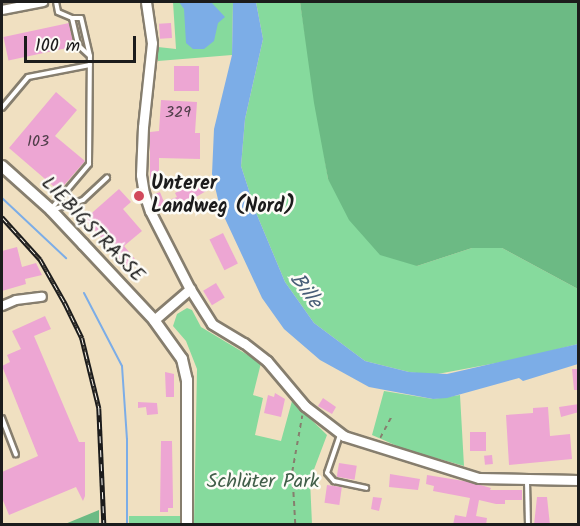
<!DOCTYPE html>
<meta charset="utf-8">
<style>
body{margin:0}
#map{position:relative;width:580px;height:526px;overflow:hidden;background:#f0e0c1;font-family:Kalam,sans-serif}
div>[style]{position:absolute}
.green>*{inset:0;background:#86da9d;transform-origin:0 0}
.forest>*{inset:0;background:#6cba84}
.water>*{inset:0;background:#7cade7}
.stream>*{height:2px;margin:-1px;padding:0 1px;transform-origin:1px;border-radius:1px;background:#7cade7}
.building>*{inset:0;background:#eda6d3;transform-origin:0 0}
.path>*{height:1.5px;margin-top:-0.75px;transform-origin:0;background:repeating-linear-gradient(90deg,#867e6e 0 4.5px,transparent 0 9px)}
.roads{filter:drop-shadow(2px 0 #867e6e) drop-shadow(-2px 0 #867e6e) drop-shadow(0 2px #867e6e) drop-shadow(0 -2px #867e6e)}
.service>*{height:4px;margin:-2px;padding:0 2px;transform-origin:2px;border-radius:2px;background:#fff}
.minor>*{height:8px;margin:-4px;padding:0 4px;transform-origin:4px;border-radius:4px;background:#fff}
.tertiary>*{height:9px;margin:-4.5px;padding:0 4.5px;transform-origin:4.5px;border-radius:4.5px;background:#fff}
.secondary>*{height:10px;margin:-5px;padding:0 5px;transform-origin:5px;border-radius:5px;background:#fff}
.rail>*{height:4.5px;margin-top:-2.25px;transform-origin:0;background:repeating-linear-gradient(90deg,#fdfcf7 0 7px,#1c1c1c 0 14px);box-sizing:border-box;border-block:2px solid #1c1c1c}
.dots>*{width:16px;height:16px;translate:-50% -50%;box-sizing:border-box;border:3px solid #fdfcf7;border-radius:50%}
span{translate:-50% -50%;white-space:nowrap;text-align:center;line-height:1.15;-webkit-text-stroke:5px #fdfcf7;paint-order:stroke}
.number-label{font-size:16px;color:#503e4a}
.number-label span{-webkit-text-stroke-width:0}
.poi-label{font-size:20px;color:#1c1c1c;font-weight:700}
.left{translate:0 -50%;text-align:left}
.street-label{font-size:20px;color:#1c1c1c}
.park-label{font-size:20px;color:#415e49}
.water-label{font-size:21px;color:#475d77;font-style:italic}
.frame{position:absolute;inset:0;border:3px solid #1c1c1c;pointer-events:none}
.scale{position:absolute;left:24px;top:36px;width:112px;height:27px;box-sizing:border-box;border:3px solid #1c1c1c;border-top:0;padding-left:8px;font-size:18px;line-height:21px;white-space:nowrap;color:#1c1c1c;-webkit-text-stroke:4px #fdfcf7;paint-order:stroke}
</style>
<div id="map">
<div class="green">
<div style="clip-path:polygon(173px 2px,233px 2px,232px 55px,158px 61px,158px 47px,176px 49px)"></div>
<div style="clip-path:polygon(256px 2px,300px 2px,328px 179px,417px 266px,472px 248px,502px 248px,578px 289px,578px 344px,523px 358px,432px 375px,409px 372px,365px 361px,314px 323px,285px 282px,257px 215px,241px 166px,245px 119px,263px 39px)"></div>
<div style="clip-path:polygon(187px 308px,192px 310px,201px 327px,261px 363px,253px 395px,263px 398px,255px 435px,281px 441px,292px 401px,327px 435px,310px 480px,312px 524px,194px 524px,197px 369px,186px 341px,173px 326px,177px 314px)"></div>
<div style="clip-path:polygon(384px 391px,433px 399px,460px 395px,464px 466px,404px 449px,372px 435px)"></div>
<div style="left:129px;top:516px;width:53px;height:8px"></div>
</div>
<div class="forest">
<div style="clip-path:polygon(300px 2px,578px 2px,578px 289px,502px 248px,472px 248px,417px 266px,380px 255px,349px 220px,328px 179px,314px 103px)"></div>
<div style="clip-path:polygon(99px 510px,99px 524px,65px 524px)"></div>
</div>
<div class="water">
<div style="clip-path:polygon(179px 2px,211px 2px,225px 17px,218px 23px,214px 41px,204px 49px,193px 49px,186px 43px,184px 9px)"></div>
<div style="clip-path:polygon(233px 2px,256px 2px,263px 39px,245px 119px,241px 166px,257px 215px,285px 282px,314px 323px,365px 361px,409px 372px,447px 374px,578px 344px,578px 364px,523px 381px,519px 378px,447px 398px,433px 399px,369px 387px,320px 360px,284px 329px,262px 298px,220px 208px,212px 174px,214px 129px,232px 55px)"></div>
</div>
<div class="stream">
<div style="left:2px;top:198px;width:88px;rotate:43.2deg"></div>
<div style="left:84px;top:293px;width:82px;rotate:62.5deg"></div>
<div style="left:122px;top:366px;width:73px;rotate:86.1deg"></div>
<div style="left:127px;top:439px;width:85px;rotate:90deg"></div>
</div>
<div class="building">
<div style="left:69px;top:23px;width:24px;height:67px;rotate:78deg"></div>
<div style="left:171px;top:23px;width:15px;height:12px;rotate:86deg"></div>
<div style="left:174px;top:66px;width:25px;height:25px"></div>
<div style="clip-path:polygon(56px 92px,77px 110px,55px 136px,85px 161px,59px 191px,9px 148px)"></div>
<div style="clip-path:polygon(161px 100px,197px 102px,195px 133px,200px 133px,200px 159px,159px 158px,159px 186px,150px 186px,150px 132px,159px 131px)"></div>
<div style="clip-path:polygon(202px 178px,208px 190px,182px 205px,158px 212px,152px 195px,160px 192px,164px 202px,177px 197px,175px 193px)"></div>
<div style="clip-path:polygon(119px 189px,131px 202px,123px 209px,142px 231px,124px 246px,135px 259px,126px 266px,85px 219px)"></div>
<div style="left:223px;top:233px;width:34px;height:15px;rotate:64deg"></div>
<div style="clip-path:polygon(17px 247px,22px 267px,36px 263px,42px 275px,25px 279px,26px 284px,2px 291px,2px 251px)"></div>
<div style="left:216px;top:283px;width:17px;height:15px;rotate:59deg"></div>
<div style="clip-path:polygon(45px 316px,51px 329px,34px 336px,79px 442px,85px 442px,85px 496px,83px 501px,76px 487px,9px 515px,2px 498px,2px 472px,38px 456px,2px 366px,10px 362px,7px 355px,21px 349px,12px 331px)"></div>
<div style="clip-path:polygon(572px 369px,579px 369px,579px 390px,574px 390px)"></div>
<div style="clip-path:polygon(165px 372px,174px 374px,174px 397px,166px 397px)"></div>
<div style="clip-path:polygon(275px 393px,285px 399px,281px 417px,264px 413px,268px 395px,274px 397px)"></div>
<div style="clip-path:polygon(323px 398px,336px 407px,332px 414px,318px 406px)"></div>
<div style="clip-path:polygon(138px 402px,157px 403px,158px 414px,147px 415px,146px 407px,138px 408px)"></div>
<div style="clip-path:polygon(579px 404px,579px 412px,561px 417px,559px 407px)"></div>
<div style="clip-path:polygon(548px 407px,550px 436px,570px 434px,572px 459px,509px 465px,506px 415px,533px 413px,533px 408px)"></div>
<div style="left:486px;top:432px;width:19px;height:16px;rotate:90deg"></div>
<div style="clip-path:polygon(161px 441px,172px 441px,173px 502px,173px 508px,168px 508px,168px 512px,160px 512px)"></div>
<div style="left:492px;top:455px;width:9px;height:8px;rotate:84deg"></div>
<div style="left:339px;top:463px;width:18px;height:14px;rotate:9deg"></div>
<div style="clip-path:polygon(390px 474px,420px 479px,418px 490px,389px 487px)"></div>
<div style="clip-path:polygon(427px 475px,470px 482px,491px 488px,490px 490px,522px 490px,522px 500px,505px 500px,505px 504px,496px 504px,479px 500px,476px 516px,487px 518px,486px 525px,453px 525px,455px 515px,466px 517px,470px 498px,433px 491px,434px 486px,426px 484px)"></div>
<div style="left:327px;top:485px;width:15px;height:18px;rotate:8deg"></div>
<div style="clip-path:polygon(373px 497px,382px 498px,379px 511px,371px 509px)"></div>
<div style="clip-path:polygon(537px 497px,547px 497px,550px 525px,534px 525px)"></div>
</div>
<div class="path">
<div style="left:380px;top:438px;width:24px;rotate:-62deg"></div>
<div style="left:295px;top:524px;width:52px;rotate:-93.3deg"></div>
<div style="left:292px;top:472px;width:57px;rotate:-79.9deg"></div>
</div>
<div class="roads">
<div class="service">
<div style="left:72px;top:18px;width:28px;rotate:77deg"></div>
<div style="left:78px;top:45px;width:16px;rotate:43deg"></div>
<div style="left:2px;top:108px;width:40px;rotate:-50deg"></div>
<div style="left:28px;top:77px;width:63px;rotate:-11deg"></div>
<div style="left:51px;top:209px;width:59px;rotate:-49.8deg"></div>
<div style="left:89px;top:164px;width:108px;rotate:-89.5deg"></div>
<div style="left:90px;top:56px;width:39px;rotate:-103deg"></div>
<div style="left:81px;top:18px;width:9px;rotate:180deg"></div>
<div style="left:72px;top:18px;width:15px;rotate:-157deg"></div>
<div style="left:58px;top:12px;width:10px;rotate:-101deg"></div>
<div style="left:52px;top:210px;width:33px;rotate:-18deg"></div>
<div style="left:83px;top:200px;width:33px;rotate:-43deg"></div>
<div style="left:2px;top:418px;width:39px;rotate:69deg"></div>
<div style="left:340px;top:435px;width:40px;rotate:108.9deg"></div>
<div style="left:327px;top:473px;width:11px;rotate:49deg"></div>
<div style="left:334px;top:481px;width:33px;rotate:12deg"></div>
<div style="left:527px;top:481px;width:43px;rotate:88.7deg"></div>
</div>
<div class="minor">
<div style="left:2px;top:10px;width:42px;rotate:-11deg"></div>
<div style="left:2px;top:306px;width:15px;rotate:-23deg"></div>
<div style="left:16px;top:300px;width:26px;rotate:-7deg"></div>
</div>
<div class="tertiary">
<div style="left:146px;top:2px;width:41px;rotate:81.7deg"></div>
<div style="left:152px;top:43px;width:84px;rotate:96.1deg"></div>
<div style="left:143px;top:127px;width:48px;rotate:92.4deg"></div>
<div style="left:141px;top:175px;width:18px;rotate:81deg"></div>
<div style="left:144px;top:193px;width:19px;rotate:72deg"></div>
<div style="left:150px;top:211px;width:88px;rotate:62.9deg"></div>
<div style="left:190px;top:289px;width:41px;rotate:57.8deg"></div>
<div style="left:212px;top:324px;width:37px;rotate:31deg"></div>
<div style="left:244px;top:343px;width:29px;rotate:38deg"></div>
<div style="left:267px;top:361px;width:59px;rotate:49.8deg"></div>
<div style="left:305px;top:406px;width:49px;rotate:37.6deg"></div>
<div style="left:344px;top:436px;width:141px;rotate:17.3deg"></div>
<div style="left:479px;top:478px;width:99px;rotate:1.2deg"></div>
<div style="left:154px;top:320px;width:48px;rotate:-40.7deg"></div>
</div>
<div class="secondary">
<div style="left:2px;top:166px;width:66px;rotate:41.9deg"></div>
<div style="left:51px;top:210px;width:47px;rotate:46.7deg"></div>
<div style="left:83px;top:244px;width:104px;rotate:46.9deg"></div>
<div style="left:154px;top:320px;width:48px;rotate:54.3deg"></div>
<div style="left:182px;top:359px;width:22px;rotate:77deg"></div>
<div style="left:187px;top:380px;width:144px;rotate:90deg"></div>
</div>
</div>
<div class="rail">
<div style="left:2px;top:217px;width:57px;rotate:47.9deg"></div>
<div style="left:40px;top:259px;width:51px;rotate:60.4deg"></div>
<div style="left:65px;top:303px;width:39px;rotate:64deg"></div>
<div style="left:82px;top:338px;width:72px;rotate:76.3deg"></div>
<div style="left:99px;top:408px;width:116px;rotate:87.5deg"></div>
</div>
<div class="dots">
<div style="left:139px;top:196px;background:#d1495b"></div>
</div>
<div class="number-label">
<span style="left:178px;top:113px">329</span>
<span style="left:38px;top:142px">103</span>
</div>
<div class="poi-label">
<span class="left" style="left:151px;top:196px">Unterer<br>Landweg (Nord)</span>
</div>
<div class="street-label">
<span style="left:92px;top:230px;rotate:46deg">LIEBIGSTRASSE</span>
</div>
<div class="park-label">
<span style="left:263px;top:482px">Schlüter Park</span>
</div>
<div class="water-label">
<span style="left:305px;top:291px;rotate:53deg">Bille</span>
</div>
<div class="frame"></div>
<div class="scale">100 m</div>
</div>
